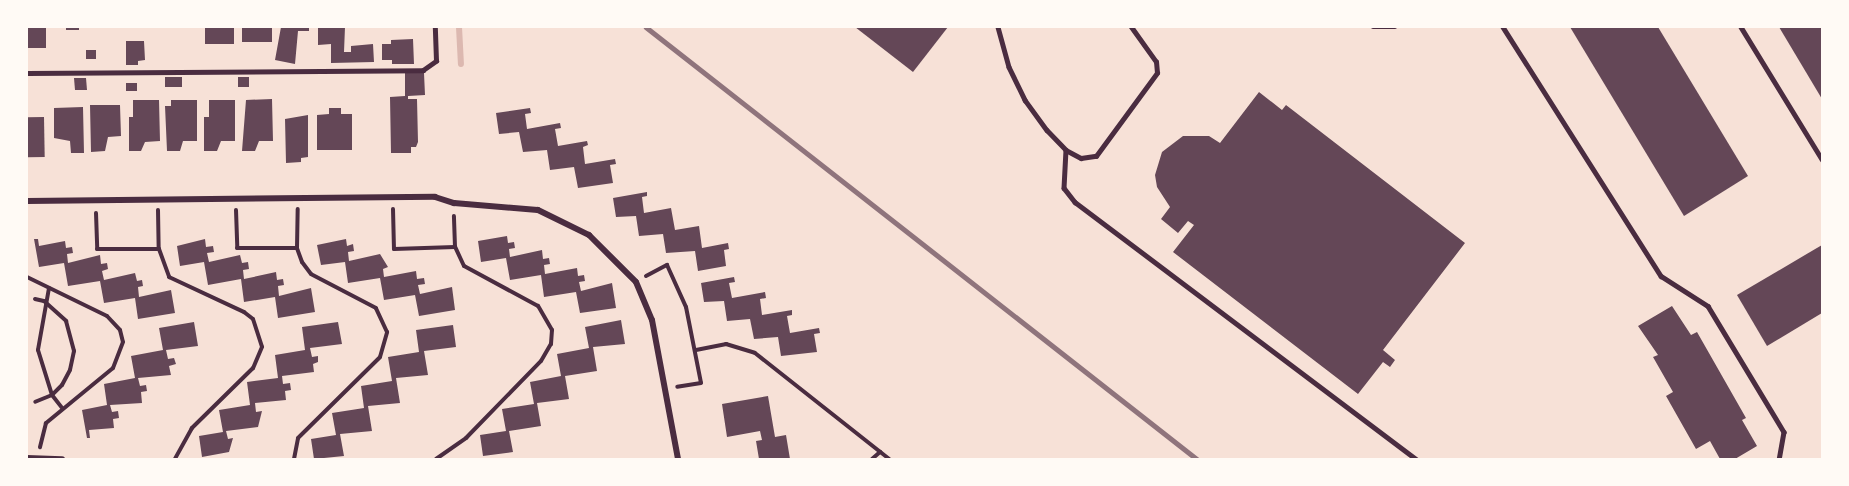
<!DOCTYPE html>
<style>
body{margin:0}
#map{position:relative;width:1849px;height:486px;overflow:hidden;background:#f7e1d7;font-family:"Roboto Condensed",sans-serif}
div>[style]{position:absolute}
.stream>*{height:6px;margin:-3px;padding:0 3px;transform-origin:3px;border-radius:3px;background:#dcb8b0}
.building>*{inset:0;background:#644757;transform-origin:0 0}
.path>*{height:4px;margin:-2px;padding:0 2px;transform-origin:2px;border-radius:2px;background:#4a2c40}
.service>*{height:4.5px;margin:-2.25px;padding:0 2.25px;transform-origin:2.25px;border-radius:2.25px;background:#4a2c40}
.minor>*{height:6px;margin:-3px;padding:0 3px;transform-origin:3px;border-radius:3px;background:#4a2c40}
.rail>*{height:4.5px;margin:-2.25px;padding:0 2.25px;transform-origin:2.25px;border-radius:2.25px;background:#8f747c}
span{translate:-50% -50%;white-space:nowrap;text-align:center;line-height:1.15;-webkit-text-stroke:6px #fffaf5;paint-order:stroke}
.frame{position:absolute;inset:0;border:28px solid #fffaf5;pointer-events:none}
</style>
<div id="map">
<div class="stream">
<div style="left:459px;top:27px;width:37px;rotate:87deg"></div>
</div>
<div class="building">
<div style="left:27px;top:27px;width:19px;height:21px"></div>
<div style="left:66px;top:27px;width:13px;height:3px"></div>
<div style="left:205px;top:27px;width:29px;height:17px"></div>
<div style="left:242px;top:27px;width:30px;height:15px"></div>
<div style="clip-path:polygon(281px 27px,309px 27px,309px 31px,298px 31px,295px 64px,275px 60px)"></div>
<div style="clip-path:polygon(318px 27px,345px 27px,344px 52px,351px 52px,351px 46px,373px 44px,374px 62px,331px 63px,331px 44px,318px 45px)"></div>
<div style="clip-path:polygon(855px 27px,948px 27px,913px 72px)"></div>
<div style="clip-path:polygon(1570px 27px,1658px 27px,1748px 176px,1684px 216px)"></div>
<div style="clip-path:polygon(1779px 27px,1822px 27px,1822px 99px)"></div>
<div style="clip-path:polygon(413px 39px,414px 64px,392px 64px,392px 60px,382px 60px,382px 44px,391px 44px,391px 40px)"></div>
<div style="clip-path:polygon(126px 41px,144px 41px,145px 60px,138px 61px,138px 65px,126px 65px)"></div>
<div style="left:86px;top:50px;width:10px;height:9px"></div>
<div style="clip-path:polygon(405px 73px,424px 73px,425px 95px,408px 96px,408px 99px,417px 99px,418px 142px,416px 147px,411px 147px,411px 153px,391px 153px,390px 97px,405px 96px)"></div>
<div style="left:165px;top:77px;width:17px;height:10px"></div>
<div style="left:238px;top:77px;width:11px;height:10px"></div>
<div style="clip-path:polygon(74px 78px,86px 78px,87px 90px,75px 90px)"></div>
<div style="left:137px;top:83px;width:8px;height:11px;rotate:90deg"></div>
<div style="clip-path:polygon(1259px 92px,1282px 110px,1286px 105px,1465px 243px,1383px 350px,1395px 360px,1390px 367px,1383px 362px,1358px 394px,1173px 252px,1194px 225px,1188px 221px,1178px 233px,1161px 219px,1170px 207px,1157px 187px,1155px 175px,1162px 152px,1183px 136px,1209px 136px,1220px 143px)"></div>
<div style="clip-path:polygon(272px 99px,273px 141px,259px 141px,255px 151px,242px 151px,246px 100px)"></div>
<div style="clip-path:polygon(133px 100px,159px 100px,160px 141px,145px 142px,141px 151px,129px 151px,129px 117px,133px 117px)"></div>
<div style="clip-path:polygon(171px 100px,197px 100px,197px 141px,183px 141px,180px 151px,167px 151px,165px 106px,171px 106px)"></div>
<div style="clip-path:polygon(209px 100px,235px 100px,235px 141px,221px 141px,217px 151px,204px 151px,204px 117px,209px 117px)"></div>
<div style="clip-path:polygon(90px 105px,120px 105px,121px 136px,108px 137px,105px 151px,91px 152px)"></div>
<div style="clip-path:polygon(83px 107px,84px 153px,71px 153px,70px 141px,54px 138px,54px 108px)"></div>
<div style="clip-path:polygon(329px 108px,341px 108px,341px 114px,352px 114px,352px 150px,317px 150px,317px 115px,329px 114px)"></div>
<div style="clip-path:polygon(530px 108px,531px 113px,525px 114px,527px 129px,560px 123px,561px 128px,555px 129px,558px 146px,587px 141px,588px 145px,583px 147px,585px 164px,615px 159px,616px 164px,610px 165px,613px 183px,578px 188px,574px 167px,550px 170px,547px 150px,523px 152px,519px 132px,499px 134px,496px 113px)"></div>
<div style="clip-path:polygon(308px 115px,308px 157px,301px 158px,301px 162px,286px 163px,285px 119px)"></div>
<div style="left:44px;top:117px;width:40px;height:17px;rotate:89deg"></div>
<div style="clip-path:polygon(647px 192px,647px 196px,642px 197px,644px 213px,671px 208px,675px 230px,699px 226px,702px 248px,728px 243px,729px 249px,724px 250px,726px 266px,698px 271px,695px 251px,666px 253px,663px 234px,639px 236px,636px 216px,616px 217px,613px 198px)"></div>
<div style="clip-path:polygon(507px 236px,508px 243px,514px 242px,515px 248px,509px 249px,510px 257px,542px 250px,543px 259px,549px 258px,550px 264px,544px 265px,545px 274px,577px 268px,578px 276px,584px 275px,585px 281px,579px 282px,581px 291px,612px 283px,616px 308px,580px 313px,576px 292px,544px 297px,541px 275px,510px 280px,506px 258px,481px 262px,478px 241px)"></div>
<div style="clip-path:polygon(34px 239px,38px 239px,39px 246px,65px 241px,66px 248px,72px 247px,73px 253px,67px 254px,68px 263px,100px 255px,101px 264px,107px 263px,108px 269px,102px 271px,104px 280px,135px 273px,137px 281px,142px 280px,143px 286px,138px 287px,139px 297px,171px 290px,175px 313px,138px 319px,135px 298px,104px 303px,100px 281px,68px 286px,64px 263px,39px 267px)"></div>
<div style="clip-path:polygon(205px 239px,206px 247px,213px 246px,214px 252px,207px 253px,209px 262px,240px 255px,242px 263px,248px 262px,249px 269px,243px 270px,244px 279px,276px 272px,277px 280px,283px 279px,284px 285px,278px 286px,279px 296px,311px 288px,315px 312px,278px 318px,275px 297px,244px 302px,241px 279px,208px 285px,204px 262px,180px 266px,177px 246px)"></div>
<div style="clip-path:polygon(346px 239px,347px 246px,353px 244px,354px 251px,348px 252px,349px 261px,380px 254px,388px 267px,383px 269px,384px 277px,416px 271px,417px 279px,424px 278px,425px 284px,418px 285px,420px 294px,452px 287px,455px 310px,419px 316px,415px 295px,384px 300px,380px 278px,348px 283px,345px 262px,321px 265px,317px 245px)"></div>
<div style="clip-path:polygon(1822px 245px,1822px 313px,1767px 346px,1737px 295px)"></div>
<div style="clip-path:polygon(734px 277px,735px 282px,729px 283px,732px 298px,765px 292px,766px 298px,760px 299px,762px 315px,792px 310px,792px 315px,787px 316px,790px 333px,819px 328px,820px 333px,814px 334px,817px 352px,781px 356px,778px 337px,754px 339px,750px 319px,727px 321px,724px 301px,704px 302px,701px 283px)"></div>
<div style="clip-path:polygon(1672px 306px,1691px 335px,1697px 332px,1746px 418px,1742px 420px,1757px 446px,1735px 459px,1720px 459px,1710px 441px,1696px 449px,1666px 396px,1673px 392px,1653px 357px,1658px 355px,1638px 326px)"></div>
<div style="clip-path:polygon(621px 320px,625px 344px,593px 347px,597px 371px,565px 376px,569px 399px,537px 403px,541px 426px,509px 431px,513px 452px,483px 456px,480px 435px,506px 431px,502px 409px,534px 404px,530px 382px,561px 376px,557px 354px,589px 348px,585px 327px)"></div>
<div style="clip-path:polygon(194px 322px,198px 346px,166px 350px,168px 359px,174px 358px,176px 364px,169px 366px,171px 375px,138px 378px,140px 386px,146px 385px,147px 391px,141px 392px,142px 403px,110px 405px,112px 412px,118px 411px,119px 418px,113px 419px,114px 428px,89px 430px,90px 438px,87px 438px,82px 410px,107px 405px,104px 384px,135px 378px,131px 356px,163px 350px,159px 328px)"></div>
<div style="clip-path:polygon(338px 322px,342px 344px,310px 348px,312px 357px,318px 356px,318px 362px,313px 364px,314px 372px,282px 376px,283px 384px,290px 383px,291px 390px,285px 391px,286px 400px,255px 403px,256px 412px,262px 411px,258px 427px,226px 431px,228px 439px,233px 438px,229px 452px,202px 457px,199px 436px,223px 432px,219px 410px,250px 405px,247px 382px,278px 378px,275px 355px,305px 350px,302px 327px)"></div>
<div style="clip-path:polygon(453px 325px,456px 347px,424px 351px,428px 375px,396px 378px,400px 403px,368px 406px,372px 431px,340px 434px,344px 456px,314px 459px,311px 439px,336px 435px,332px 413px,364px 408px,361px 386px,392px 381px,388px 357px,419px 352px,416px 330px)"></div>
<div style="clip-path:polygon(768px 396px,775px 437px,786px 435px,790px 459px,759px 459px,756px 441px,762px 440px,760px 431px,727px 437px,722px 404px)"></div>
</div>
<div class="path">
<div style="left:393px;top:209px;width:40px;rotate:88.6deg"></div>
<div style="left:394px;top:249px;width:61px;rotate:-1.9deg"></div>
<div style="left:158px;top:210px;width:39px;rotate:89deg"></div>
<div style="left:159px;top:249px;width:30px;rotate:70deg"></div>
<div style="left:169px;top:277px;width:83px;rotate:25deg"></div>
<div style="left:244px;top:312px;width:11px;rotate:38deg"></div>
<div style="left:253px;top:319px;width:29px;rotate:72deg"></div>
<div style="left:262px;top:347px;width:23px;rotate:113deg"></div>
<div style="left:253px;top:368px;width:86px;rotate:135.5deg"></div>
<div style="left:192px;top:428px;width:35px;rotate:119deg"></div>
<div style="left:236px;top:210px;width:38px;rotate:88deg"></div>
<div style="left:237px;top:248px;width:60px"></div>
<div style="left:96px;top:213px;width:36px;rotate:88deg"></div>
<div style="left:97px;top:249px;width:62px"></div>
<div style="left:646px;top:276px;width:24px;rotate:-28deg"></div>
<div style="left:667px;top:265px;width:46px;rotate:65.7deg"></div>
<div style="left:686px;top:307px;width:77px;rotate:78.8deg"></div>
<div style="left:701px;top:383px;width:24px;rotate:171deg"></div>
<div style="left:27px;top:277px;width:89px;rotate:26deg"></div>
<div style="left:107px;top:316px;width:19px;rotate:47deg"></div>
<div style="left:120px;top:330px;width:12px;rotate:76deg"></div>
<div style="left:123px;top:342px;width:28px;rotate:111deg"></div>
<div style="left:113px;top:368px;width:87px;rotate:140.6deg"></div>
<div style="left:46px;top:423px;width:25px;rotate:104deg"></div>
<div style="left:49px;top:288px;width:63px;rotate:100.1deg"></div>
<div style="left:38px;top:350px;width:47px;rotate:72.7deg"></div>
<div style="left:52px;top:395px;width:16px;rotate:52deg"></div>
<div style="left:35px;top:299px;width:9px;rotate:13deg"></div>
<div style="left:44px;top:301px;width:30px;rotate:42deg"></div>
<div style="left:66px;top:321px;width:31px;rotate:75deg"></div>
<div style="left:74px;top:351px;width:19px;rotate:102deg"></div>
<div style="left:70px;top:370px;width:17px;rotate:118deg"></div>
<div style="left:62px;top:385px;width:14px;rotate:135deg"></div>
<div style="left:52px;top:395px;width:18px;rotate:158deg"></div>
<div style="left:696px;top:350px;width:31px;rotate:-11deg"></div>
<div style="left:726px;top:344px;width:30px;rotate:17deg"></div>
<div style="left:755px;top:353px;width:171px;rotate:38.3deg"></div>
<div style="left:294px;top:459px;width:21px;rotate:-79deg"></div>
<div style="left:298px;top:438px;width:115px;rotate:-44.6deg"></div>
<div style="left:380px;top:357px;width:26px;rotate:-74deg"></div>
<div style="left:387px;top:332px;width:26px;rotate:-115deg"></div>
<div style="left:376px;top:308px;width:73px;rotate:-152.4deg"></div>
<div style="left:311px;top:274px;width:15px;rotate:-127deg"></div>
<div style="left:302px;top:262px;width:15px;rotate:-110deg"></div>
<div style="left:297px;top:248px;width:39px;rotate:-89deg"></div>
<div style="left:436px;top:459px;width:37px;rotate:-35deg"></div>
<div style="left:466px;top:438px;width:107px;rotate:-45.8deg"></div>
<div style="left:541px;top:361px;width:20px;rotate:-60deg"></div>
<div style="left:551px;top:344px;width:14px;rotate:-86deg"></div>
<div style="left:552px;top:330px;width:28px;rotate:-120deg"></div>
<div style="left:538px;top:306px;width:84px;rotate:-151.6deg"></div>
<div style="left:464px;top:266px;width:21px;rotate:-115deg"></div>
<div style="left:455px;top:247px;width:31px;rotate:-92deg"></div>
<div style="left:872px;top:459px;width:11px;rotate:-41deg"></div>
</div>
<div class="service">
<div style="left:998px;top:27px;width:41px;rotate:74.6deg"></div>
<div style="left:1009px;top:67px;width:37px;rotate:64deg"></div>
<div style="left:1025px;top:100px;width:37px;rotate:54deg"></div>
<div style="left:1047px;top:130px;width:28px;rotate:46deg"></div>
<div style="left:1066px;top:150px;width:17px;rotate:28deg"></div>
<div style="left:1081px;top:158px;width:15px;rotate:-8deg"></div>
<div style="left:1096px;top:156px;width:103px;rotate:-53.7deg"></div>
<div style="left:1157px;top:73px;width:11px;rotate:-95deg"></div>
<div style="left:1156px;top:62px;width:43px;rotate:-125.5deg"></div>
<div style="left:1373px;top:27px;width:22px"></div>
<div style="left:1503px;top:27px;width:295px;rotate:57.6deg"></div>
<div style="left:1661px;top:276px;width:56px;rotate:32.6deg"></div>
<div style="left:1708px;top:306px;width:147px;rotate:58.9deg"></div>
<div style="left:1784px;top:432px;width:27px;rotate:100deg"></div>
<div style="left:1741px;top:27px;width:155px;rotate:58.5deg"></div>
<div style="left:27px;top:73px;width:396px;rotate:-0.4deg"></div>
<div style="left:423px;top:70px;width:16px;rotate:-35deg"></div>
<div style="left:436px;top:61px;width:34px;rotate:-92deg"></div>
<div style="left:1066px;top:150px;width:38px;rotate:93deg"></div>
<div style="left:1064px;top:188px;width:18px;rotate:52deg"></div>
<div style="left:1075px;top:202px;width:427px;rotate:37deg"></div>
</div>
<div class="minor">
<div style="left:27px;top:201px;width:408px;rotate:-0.6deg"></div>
<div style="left:435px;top:197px;width:20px;rotate:18deg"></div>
<div style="left:454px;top:203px;width:84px;rotate:4.8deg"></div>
<div style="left:538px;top:210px;width:57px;rotate:26.1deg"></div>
<div style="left:589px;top:235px;width:66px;rotate:45deg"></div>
<div style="left:636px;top:282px;width:41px;rotate:67.2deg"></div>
<div style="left:652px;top:320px;width:141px;rotate:79.4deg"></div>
<div style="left:27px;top:458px;width:35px;rotate:2deg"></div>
</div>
<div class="rail">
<div style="left:646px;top:27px;width:700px;rotate:38.1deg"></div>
</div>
<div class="frame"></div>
</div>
